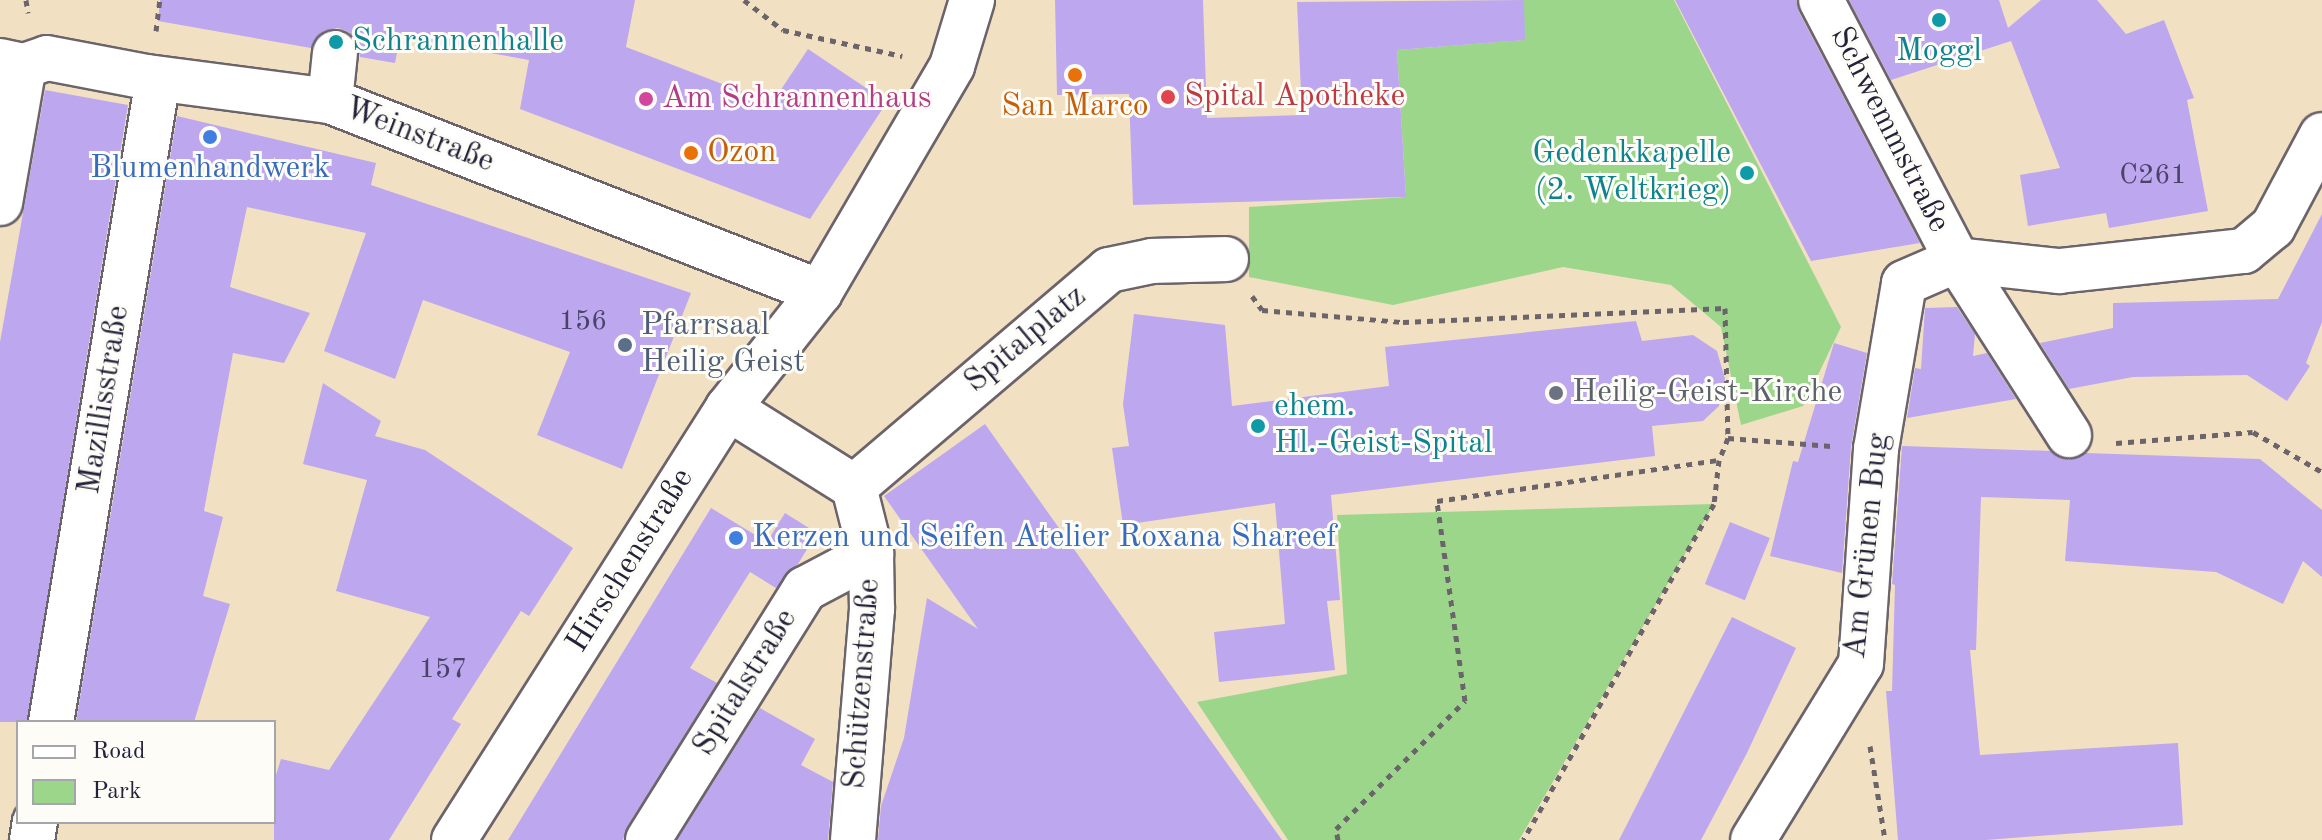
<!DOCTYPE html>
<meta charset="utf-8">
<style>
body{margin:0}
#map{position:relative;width:2322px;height:840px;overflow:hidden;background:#f2e0c3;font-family:"Old Standard TT",serif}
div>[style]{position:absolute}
.green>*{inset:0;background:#9bd68a}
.building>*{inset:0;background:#bda7ef;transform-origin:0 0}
.path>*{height:5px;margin-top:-2.5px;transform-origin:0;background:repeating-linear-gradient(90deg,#6b646b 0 6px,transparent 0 12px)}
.roads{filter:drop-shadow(2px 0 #6b646b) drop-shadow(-2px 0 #6b646b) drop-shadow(0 2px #6b646b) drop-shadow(0 -2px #6b646b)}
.minor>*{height:44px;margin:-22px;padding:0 22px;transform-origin:22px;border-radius:22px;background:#fff}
.dots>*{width:22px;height:22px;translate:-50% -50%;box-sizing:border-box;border:4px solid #fdfcf7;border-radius:50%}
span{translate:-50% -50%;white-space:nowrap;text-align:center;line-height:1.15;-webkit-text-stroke:6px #fdfcf7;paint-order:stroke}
.number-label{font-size:28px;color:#494368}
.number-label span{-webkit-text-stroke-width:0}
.culture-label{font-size:32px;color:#0d838f}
.left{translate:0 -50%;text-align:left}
.right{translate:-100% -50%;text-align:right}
.health-label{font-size:32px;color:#be3a42}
.hotel-label{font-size:32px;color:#b23c85}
.food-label{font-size:32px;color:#c56008}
.street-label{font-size:32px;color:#22223b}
.shop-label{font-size:32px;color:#366cbe}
.service-label{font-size:32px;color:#4e5e75}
.worship-label{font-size:32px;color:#5b616d}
.legend{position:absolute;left:16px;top:720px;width:260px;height:104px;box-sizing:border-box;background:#fdfcf7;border:2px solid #a5a5ac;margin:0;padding:10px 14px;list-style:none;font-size:24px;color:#22223b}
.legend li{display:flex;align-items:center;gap:16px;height:40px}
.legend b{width:40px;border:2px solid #a5a5ac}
</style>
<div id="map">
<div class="green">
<div style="clip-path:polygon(1524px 0,1674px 0,1841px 327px,1803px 406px,1741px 425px,1721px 327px,1671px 285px,1563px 267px,1393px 305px,1249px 277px,1249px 207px,1406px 197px,1397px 50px,1524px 40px)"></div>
<div style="clip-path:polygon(1714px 504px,1519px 840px,1288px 840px,1197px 702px,1347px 674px,1337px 515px)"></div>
</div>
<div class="building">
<div style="clip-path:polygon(160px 0,635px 0,626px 47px,772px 103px,808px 49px,887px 102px,810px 219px,520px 109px,529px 60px,400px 37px,395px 63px,360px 57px,357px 42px,349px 32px,338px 28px,324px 31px,311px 48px,158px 21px)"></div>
<div style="clip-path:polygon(1055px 0,1203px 0,1207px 118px,1302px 115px,1297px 2px,1524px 0,1525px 40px,1397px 50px,1406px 197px,1133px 205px,1129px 94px,1057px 95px)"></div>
<div style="clip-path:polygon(1675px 0,1796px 0,1799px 12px,1920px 243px,1811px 261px)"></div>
<div style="clip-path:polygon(1849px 0,1999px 0,2008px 28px,2041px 0,2097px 0,2126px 34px,2164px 20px,2194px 98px,2187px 100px,2208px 211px,2109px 228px,2106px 213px,2028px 226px,2020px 175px,2060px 168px,2011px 41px,1891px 80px)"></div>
<div style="clip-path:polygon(45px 90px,128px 105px,27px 722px,0 722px,0 342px)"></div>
<div style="clip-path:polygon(177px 116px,376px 163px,371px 185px,691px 293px,622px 469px,537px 435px,570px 352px,423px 300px,395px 379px,324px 351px,366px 233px,247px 207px,230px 287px,310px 313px,284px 363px,233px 353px,204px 511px,223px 517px,203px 596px,230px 604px,194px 722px,76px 722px)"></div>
<div style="clip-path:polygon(2322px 214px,2322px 322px,2306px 363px,2310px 366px,2287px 401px,2247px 375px,2133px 377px,2069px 389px,2040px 343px,2113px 328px,2113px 303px,2278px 299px)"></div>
<div style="clip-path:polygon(1957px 307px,1975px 334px,1973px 356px,1987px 353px,2016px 399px,1907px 418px,1915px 368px,1921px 369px,1925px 308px)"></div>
<div style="clip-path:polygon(1134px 314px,1225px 325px,1232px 406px,1389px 386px,1385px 347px,1636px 321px,1642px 341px,1693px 335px,1717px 351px,1725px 379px,1719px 406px,1703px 421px,1652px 426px,1655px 456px,1331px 495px,1340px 600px,1327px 601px,1335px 670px,1219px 682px,1214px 632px,1285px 624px,1275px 503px,1123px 525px,1112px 448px,1129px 446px,1123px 404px)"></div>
<div style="clip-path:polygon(1834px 343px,1867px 353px,1851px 447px,1842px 573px,1770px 556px,1793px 461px,1798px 462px)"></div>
<div style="clip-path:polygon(323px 383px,381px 421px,375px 436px,425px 450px,573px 548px,529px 616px,521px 611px,452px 719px,461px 724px,389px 840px,274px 840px,274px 781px,281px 759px,329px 770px,430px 617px,336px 591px,367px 480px,303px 464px)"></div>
<div style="clip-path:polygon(985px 424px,1140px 642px,1282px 840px,878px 840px,881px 806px,904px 738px,927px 598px,978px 629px,884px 496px)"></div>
<div style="clip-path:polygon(1902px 446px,2051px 451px,2069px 460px,2086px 453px,2260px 459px,2322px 510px,2322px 577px,2303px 561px,2283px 604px,2216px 572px,2065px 561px,2070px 500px,1981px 497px,1976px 650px,1970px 650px,1980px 755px,2178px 743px,2183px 825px,1986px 840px,1898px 840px,1886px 691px,1892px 691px,1895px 585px,1892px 584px)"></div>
<div style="clip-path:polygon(711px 508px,767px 542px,785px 513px,817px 533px,798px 564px,776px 588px,750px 572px,690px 668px,717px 683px,627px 827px,623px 840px,508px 840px)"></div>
<div style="left:1730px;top:522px;width:43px;height:67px;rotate:22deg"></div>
<div style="clip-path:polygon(1732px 617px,1796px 648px,1747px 753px,1701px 840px,1619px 840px)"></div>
<div style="clip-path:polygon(760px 708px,815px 739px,801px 765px,833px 782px,828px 840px,677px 840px)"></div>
</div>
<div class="path">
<div style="left:26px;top:0;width:13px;rotate:81deg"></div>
<div style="left:744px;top:0;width:49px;rotate:37.6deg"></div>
<div style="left:783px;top:30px;width:122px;rotate:12.3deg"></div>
<div style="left:156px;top:31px;width:31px;rotate:-83deg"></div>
<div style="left:1252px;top:296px;width:17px;rotate:54deg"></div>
<div style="left:1262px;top:310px;width:142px;rotate:4.9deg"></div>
<div style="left:1403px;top:322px;width:322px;rotate:-2.5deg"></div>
<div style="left:1725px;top:308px;width:130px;rotate:88.7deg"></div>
<div style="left:1728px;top:438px;width:24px;rotate:112deg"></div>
<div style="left:1728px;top:438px;width:103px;rotate:4.4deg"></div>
<div style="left:2116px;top:443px;width:137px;rotate:-4.6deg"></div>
<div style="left:2253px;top:432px;width:80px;rotate:30.1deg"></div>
<div style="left:1870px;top:746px;width:95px;rotate:80.9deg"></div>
<div style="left:1338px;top:840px;width:11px;rotate:-100deg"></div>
<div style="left:1336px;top:829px;width:182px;rotate:-44.8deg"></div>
<div style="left:1465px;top:701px;width:202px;rotate:-98deg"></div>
<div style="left:1437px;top:501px;width:285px;rotate:-8.3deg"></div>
<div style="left:1719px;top:460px;width:44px;rotate:96.5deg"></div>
<div style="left:1714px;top:504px;width:386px;rotate:119.6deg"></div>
</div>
<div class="roads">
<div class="minor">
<div style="left:1821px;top:0;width:293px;rotate:62.4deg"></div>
<div style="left:1957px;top:260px;width:208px;rotate:57.4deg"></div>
<div style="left:0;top:61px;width:25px;rotate:12deg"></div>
<div style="left:24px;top:66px;width:24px;rotate:-19deg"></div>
<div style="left:47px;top:58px;width:102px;rotate:10.8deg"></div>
<div style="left:147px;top:77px;width:185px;rotate:7.5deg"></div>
<div style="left:330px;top:101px;width:526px;rotate:21.3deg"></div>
<div style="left:330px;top:101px;width:48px;rotate:-84.1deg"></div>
<div style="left:0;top:203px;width:139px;rotate:-80.1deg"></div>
<div style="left:728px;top:408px;width:149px;rotate:32.1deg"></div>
<div style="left:854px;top:487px;width:69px;rotate:75.8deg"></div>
<div style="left:871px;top:554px;width:55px;rotate:89deg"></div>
<div style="left:872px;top:609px;width:232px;rotate:94.7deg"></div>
<div style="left:854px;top:487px;width:335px;rotate:-40.4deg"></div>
<div style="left:1109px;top:270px;width:44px;rotate:-11.8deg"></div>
<div style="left:1152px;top:261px;width:74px;rotate:-1.5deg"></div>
<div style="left:51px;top:722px;width:652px;rotate:-80.55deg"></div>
<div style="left:32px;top:840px;width:18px;rotate:-81deg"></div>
<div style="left:454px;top:840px;width:512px;rotate:-57.61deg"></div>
<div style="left:728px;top:408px;width:148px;rotate:-51.6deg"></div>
<div style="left:820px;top:292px;width:262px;rotate:-59.7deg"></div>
<div style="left:952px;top:66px;width:69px;rotate:-73.1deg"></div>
<div style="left:648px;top:840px;width:296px;rotate:-58deg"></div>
<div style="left:805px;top:589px;width:75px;rotate:-27.9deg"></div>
<div style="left:1753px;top:840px;width:206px;rotate:-58.5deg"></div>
<div style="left:1861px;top:664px;width:216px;rotate:-86deg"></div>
<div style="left:1876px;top:449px;width:168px;rotate:-80.4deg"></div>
<div style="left:1904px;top:283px;width:58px;rotate:-23.5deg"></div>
<div style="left:1957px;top:260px;width:103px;rotate:6.2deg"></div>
<div style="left:2059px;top:271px;width:186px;rotate:-6.2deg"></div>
<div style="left:2244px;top:251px;width:38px;rotate:-40deg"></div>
<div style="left:2273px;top:227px;width:104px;rotate:-62deg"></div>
</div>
</div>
<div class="dots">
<div style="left:1939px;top:20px;background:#0f9aa8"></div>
<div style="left:336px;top:42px;background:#0f9aa8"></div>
<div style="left:1075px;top:75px;background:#e8710a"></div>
<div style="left:1168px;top:97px;background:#e0444e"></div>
<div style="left:646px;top:99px;background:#d1479c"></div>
<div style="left:210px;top:137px;background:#3f7fe0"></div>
<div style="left:691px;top:153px;background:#e8710a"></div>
<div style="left:1747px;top:173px;background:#0f9aa8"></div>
<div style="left:625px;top:345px;background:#5c6f8a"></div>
<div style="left:1556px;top:393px;background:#6b7280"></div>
<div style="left:1258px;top:426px;background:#0f9aa8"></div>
<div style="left:736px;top:538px;background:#3f7fe0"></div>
</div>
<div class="number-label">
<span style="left:2153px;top:176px">C261</span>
<span style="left:583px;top:322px">156</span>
<span style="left:443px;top:670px">157</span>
</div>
<div class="culture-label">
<span class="left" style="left:352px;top:42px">Schrannenhalle</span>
<span style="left:1939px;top:52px">Moggl</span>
<span class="right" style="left:1731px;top:173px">Gedenkkapelle<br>(2. Weltkrieg)</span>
<span class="left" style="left:1274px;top:426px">ehem.<br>Hl.-Geist-Spital</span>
</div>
<div class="health-label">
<span class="left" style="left:1184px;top:97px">Spital Apotheke</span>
</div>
<div class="hotel-label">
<span class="left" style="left:662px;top:99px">Am Schrannenhaus</span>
</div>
<div class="food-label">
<span style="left:1075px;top:107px">San Marco</span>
<span class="left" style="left:707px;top:153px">Ozon</span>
</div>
<div class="street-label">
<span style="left:1889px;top:130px;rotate:63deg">Schwemmstraße</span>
<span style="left:419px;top:136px;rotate:21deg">Weinstraße</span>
<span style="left:1026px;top:340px;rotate:-40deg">Spitalplatz</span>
<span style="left:105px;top:400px;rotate:-81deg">Mazillisstraße</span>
<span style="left:1868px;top:546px;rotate:-84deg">Am Grünen Bug</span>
<span style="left:631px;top:561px;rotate:-58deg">Hirschenstraße</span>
<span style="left:746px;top:683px;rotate:-58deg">Spitalstraße</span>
<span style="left:863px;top:684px;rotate:-86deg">Schützenstraße</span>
</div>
<div class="shop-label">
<span style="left:210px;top:169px">Blumenhandwerk</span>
<span class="left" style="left:752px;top:538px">Kerzen und Seifen Atelier Roxana Shareef</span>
</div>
<div class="service-label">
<span class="left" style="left:641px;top:345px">Pfarrsaal<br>Heilig Geist</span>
</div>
<div class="worship-label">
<span class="left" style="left:1572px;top:393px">Heilig-Geist-Kirche</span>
</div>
<ul class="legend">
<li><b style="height:10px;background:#fff"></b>Road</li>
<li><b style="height:22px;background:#9bd68a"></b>Park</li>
</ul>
</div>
